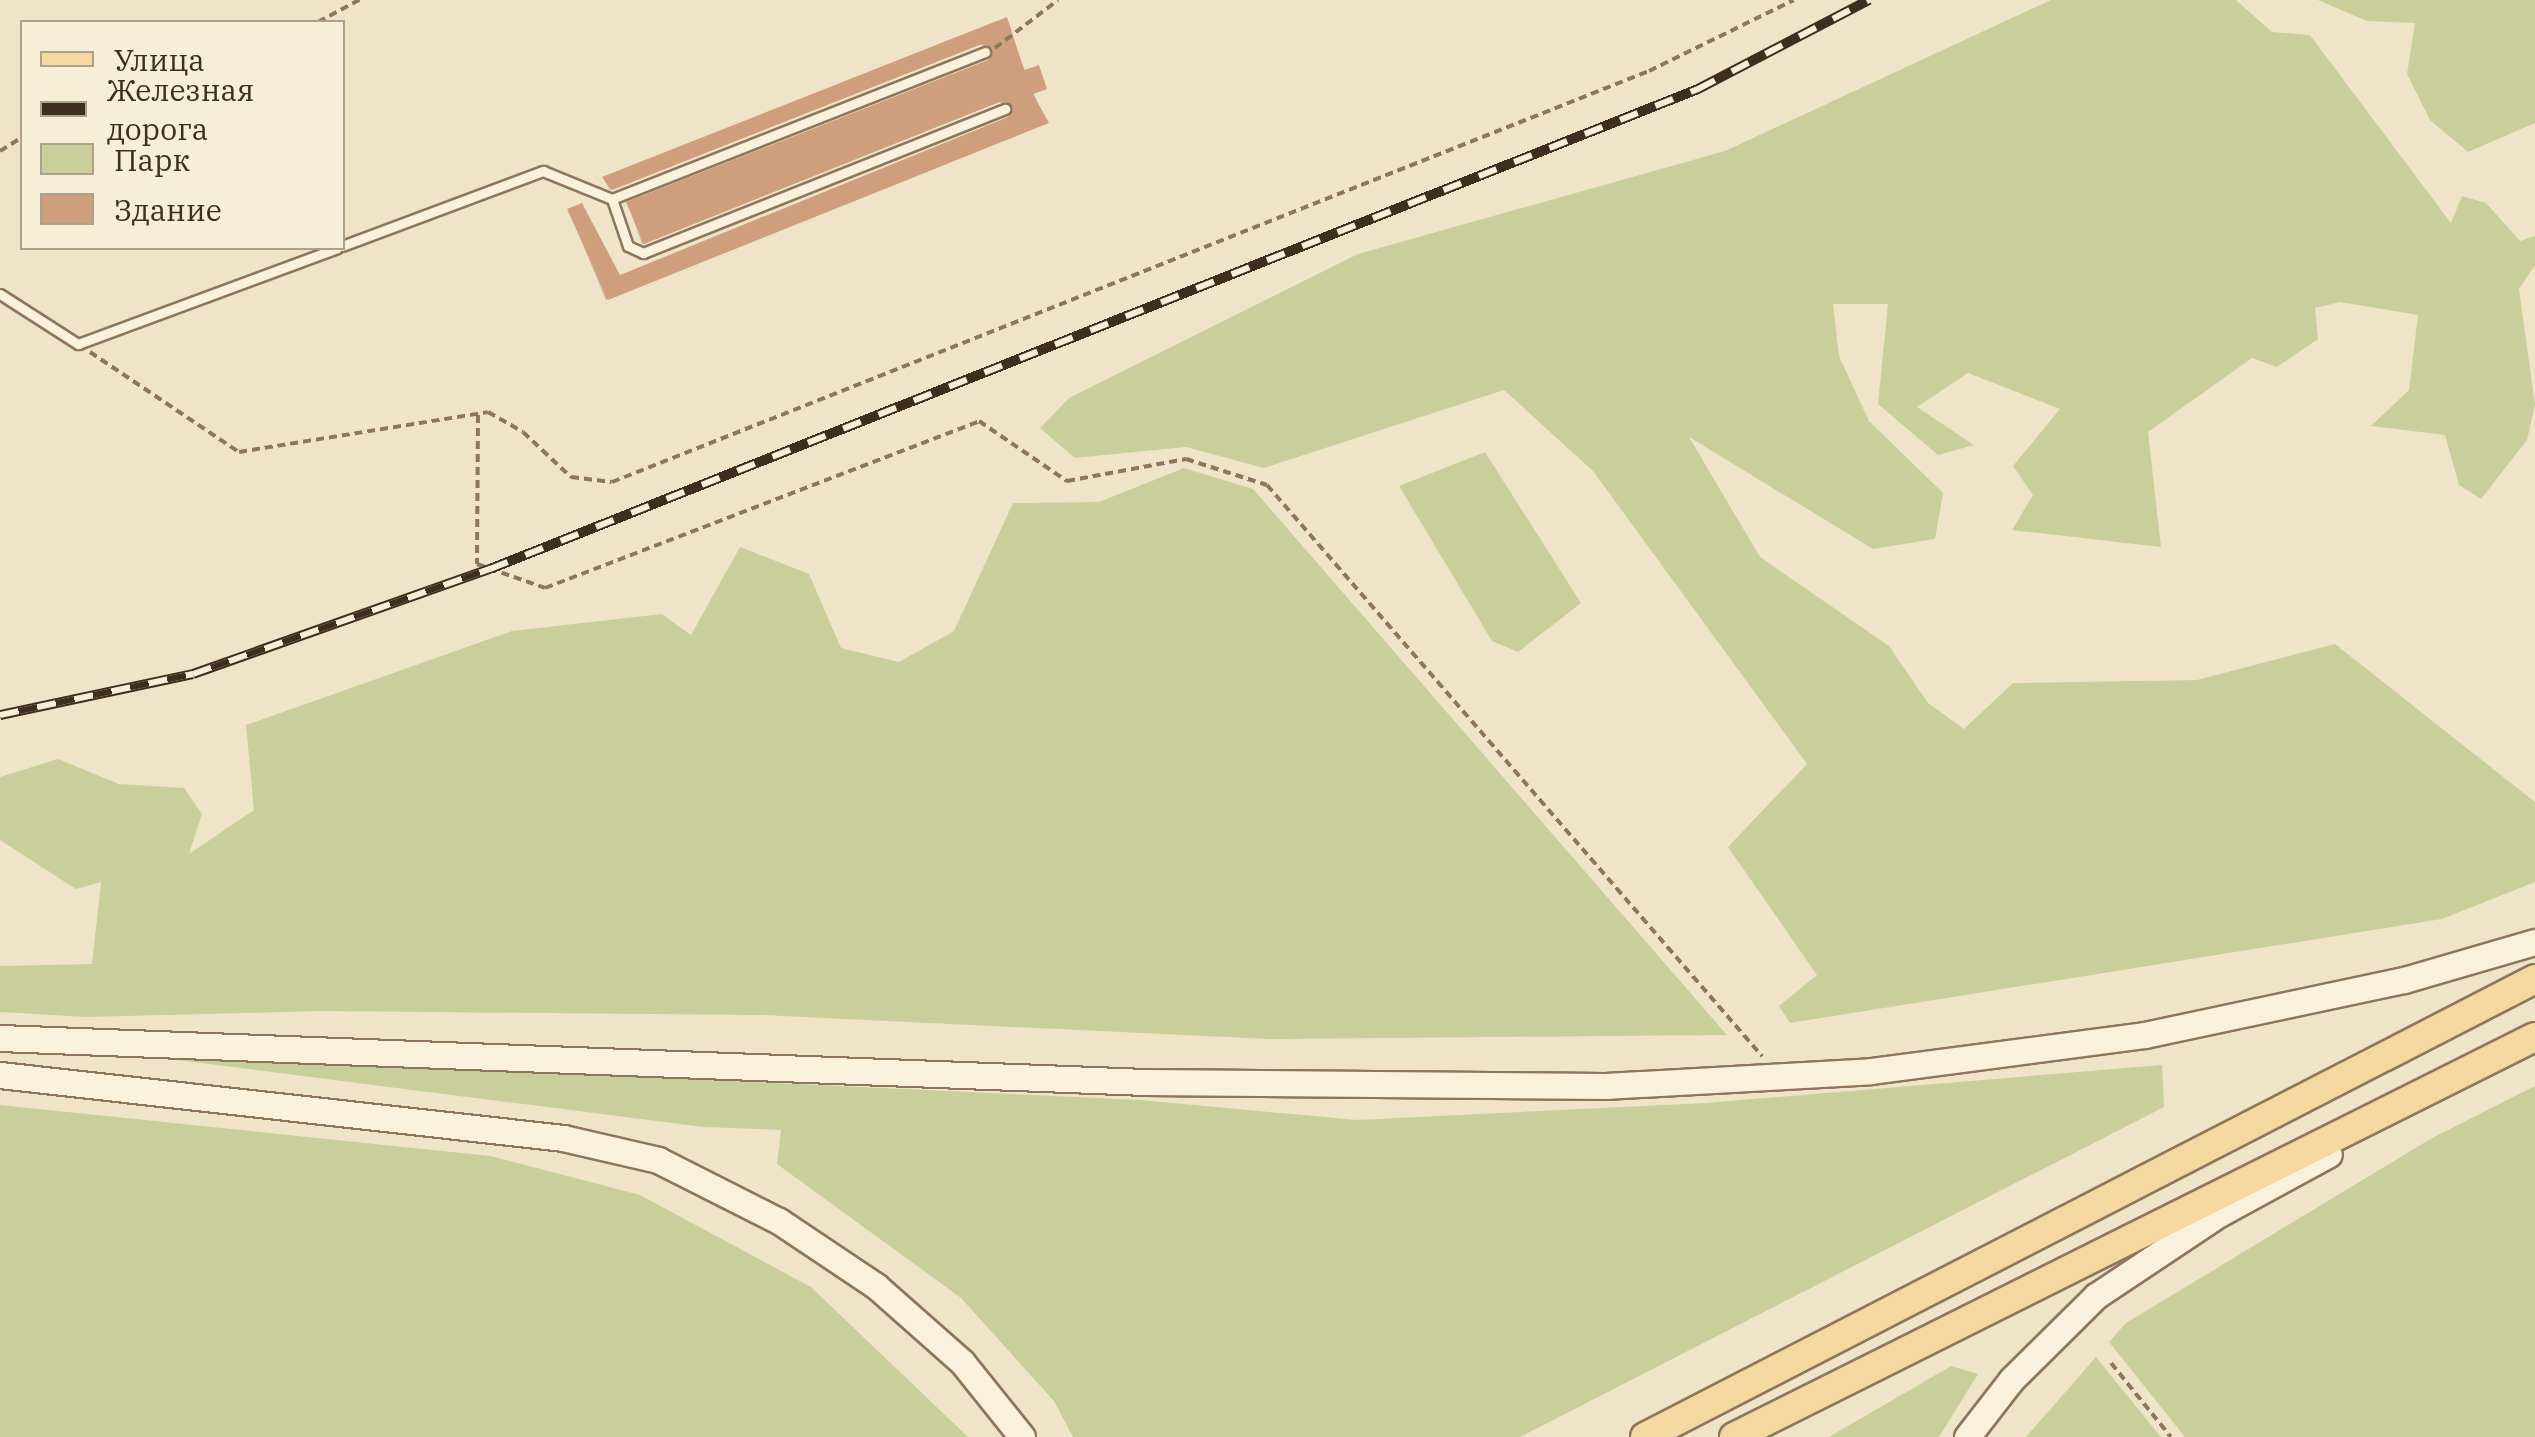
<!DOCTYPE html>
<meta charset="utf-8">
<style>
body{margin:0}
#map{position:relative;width:2535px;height:1437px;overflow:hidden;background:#f0e4c8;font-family:"IBM Plex Serif",serif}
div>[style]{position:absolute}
.green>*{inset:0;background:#c9cf9b}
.shadow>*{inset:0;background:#0003}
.building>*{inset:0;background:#cf9f7d}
.path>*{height:4px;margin-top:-2px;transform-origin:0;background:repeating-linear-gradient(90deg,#8d765c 0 8px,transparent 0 13px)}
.roads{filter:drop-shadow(2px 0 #8d765c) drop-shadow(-2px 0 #8d765c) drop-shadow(0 2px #8d765c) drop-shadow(0 -2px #8d765c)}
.service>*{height:9px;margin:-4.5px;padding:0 4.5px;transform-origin:4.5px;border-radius:4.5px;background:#faf1dc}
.secondary>*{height:25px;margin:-12.5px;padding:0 12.5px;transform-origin:12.5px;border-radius:12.5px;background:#faf1dc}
.primary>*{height:28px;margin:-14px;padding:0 14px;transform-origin:14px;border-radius:14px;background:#f3d9a0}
.rail>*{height:10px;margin-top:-5px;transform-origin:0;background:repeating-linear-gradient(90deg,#f7eed8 0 19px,#3d2e20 0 38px);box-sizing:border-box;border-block:2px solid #3d2e20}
span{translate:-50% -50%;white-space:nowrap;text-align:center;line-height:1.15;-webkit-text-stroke:10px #f7eed8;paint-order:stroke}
.legend{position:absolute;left:20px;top:20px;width:325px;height:230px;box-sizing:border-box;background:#f7eed8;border:2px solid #ada18e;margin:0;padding:12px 18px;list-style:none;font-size:30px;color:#3d2e20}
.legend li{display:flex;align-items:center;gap:20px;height:50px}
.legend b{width:50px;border:2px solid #ada18e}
</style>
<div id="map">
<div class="green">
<div style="clip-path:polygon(2051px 0,2236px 0,2272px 32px,2310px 35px,2451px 223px,2462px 196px,2486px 203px,2520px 241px,2535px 236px,2535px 265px,2519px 289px,2535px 405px,2527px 440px,2481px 499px,2459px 485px,2445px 435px,2371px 426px,2409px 390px,2418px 315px,2340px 302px,2315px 308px,2318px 339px,2277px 367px,2252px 358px,2148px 432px,2161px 547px,2012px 530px,2033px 495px,2013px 466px,2060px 409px,1968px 373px,1917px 407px,1974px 445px,1938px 455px,1878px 404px,1888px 304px,1833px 304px,1839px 356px,1869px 421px,1943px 493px,1935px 539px,1873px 549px,1689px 437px,1760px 557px,1889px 646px,1928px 703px,1964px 729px,2013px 683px,2197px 680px,2335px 644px,2535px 802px,2535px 882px,2442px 919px,1790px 1023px,1779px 1006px,1817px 975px,1728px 847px,1807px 764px,1593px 471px,1504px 390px,1264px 468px,1186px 447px,1075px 458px,1040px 428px,1069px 398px,1358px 254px,1725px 151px)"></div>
<div style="clip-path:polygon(2318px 0,2535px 0,2535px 123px,2468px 152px,2430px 120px,2407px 74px,2415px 23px,2367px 21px)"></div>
<div style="clip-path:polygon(1485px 452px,1581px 603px,1518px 652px,1492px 641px,1399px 486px)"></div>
<div style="clip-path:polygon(1184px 468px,1253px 489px,1727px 1035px,1268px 1039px,762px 1015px,321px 1011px,86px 1017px,0 1012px,0 966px,92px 964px,101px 882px,76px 889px,0 840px,0 777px,58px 759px,119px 784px,184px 788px,202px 814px,189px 854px,254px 810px,246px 725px,512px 631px,662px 614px,691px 635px,740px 547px,809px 574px,841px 648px,899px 662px,954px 631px,1013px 503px,1099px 502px)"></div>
<div style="clip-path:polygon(123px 1053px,1140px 1100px,1357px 1120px,1706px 1103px,2162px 1065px,2164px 1107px,1520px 1437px,1073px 1437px,1054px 1401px,961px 1298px,777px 1164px,781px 1130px,703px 1127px)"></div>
<div style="clip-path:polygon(2535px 1086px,2535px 1437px,2185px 1437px,2109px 1342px,2126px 1323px,2432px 1138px)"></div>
<div style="clip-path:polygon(0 1105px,491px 1156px,640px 1195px,811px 1287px,968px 1437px,0 1437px)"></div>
<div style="clip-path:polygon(2096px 1357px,2161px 1437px,2026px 1437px)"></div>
<div style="clip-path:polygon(1951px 1366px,1978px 1374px,1939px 1437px,1829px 1437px)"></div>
</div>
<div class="shadow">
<div style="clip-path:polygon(1006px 21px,1045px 123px,606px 300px,569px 211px,619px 278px,1008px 119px,1013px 109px,999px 102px,642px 244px,628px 204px,988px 62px,993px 52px,980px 44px,610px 190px,604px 180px)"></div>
</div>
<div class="building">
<div style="clip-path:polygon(1007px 17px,1024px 70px,1039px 65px,1047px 89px,1033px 94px,1049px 123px,608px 300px,567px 209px,582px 203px,620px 275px,1008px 117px,1013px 107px,1002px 101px,644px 244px,626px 202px,988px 60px,992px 48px,982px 44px,612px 190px,602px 177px)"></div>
</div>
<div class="path">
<div style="left:318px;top:22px;width:47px;rotate:-28.2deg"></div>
<div style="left:995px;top:48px;width:79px;rotate:-37.3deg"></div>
<div style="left:0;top:151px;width:26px;rotate:-32deg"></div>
<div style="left:90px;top:352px;width:179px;rotate:33.9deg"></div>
<div style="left:239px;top:452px;width:252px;rotate:-9.1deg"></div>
<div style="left:488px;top:412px;width:40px;rotate:29.7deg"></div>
<div style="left:523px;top:432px;width:66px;rotate:43.2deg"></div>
<div style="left:571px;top:477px;width:41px;rotate:7deg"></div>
<div style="left:612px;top:482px;width:1115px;rotate:-21.62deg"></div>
<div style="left:1649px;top:71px;width:161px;rotate:-26.1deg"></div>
<div style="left:478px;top:415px;width:149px;rotate:90.4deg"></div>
<div style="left:477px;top:564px;width:72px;rotate:19.4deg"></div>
<div style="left:545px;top:588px;width:465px;rotate:-21deg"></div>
<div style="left:979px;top:421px;width:107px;rotate:34.3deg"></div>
<div style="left:1067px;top:481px;width:121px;rotate:-10.5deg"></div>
<div style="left:1186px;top:459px;width:85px;rotate:17.8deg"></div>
<div style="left:1267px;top:485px;width:756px;rotate:49.08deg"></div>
<div style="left:2111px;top:1363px;width:95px;rotate:51deg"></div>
</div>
<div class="roads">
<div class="service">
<div style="left:612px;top:199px;width:50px;rotate:71.2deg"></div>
<div style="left:628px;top:246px;width:17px;rotate:25deg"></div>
<div style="left:643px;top:253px;width:390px;rotate:-21.7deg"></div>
<div style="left:342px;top:246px;width:215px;rotate:-20.5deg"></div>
<div style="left:543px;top:171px;width:74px;rotate:22.1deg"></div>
<div style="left:612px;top:199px;width:401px;rotate:-21.5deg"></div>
<div style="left:0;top:294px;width:93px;rotate:32.7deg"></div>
<div style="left:78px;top:344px;width:276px;rotate:-20.3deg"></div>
</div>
<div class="secondary">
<div style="left:0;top:1038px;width:1147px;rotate:2.2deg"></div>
<div style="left:1146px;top:1082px;width:459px;rotate:0.5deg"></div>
<div style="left:1605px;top:1086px;width:266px;rotate:-3.2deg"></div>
<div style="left:1871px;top:1071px;width:276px;rotate:-7.5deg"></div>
<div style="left:2145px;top:1035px;width:265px;rotate:-12deg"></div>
<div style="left:2404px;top:980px;width:136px;rotate:-16.2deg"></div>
<div style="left:0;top:1075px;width:567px;rotate:6.38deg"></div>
<div style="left:563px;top:1138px;width:98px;rotate:13deg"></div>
<div style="left:658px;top:1160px;width:136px;rotate:26.8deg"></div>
<div style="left:779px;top:1221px;width:117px;rotate:33.8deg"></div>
<div style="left:876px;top:1286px;width:115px;rotate:41.5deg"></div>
<div style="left:962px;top:1362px;width:96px;rotate:51.3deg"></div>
<div style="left:1967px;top:1437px;width:72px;rotate:-52.3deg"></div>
<div style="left:2011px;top:1380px;width:120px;rotate:-44.7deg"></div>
<div style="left:2096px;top:1296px;width:148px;rotate:-33.7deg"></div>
<div style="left:2219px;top:1214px;width:125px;rotate:-28.6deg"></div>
</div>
<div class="primary">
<div style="left:1645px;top:1437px;width:1001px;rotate:-27.23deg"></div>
<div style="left:1734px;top:1437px;width:895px;rotate:-26.54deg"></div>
</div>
</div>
<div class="rail">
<div style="left:0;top:715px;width:197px;rotate:-12deg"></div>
<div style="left:193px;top:674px;width:315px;rotate:-19.5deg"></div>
<div style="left:490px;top:569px;width:1300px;rotate:-21.67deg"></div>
<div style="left:1698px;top:89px;width:193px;rotate:-27.5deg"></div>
</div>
<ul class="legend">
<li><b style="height:12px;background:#f3d9a0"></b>Улица</li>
<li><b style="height:12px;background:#3d2e20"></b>Железная дорога</li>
<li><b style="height:28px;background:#c9cf9b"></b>Парк</li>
<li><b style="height:28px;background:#cf9f7d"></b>Здание</li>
</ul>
</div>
